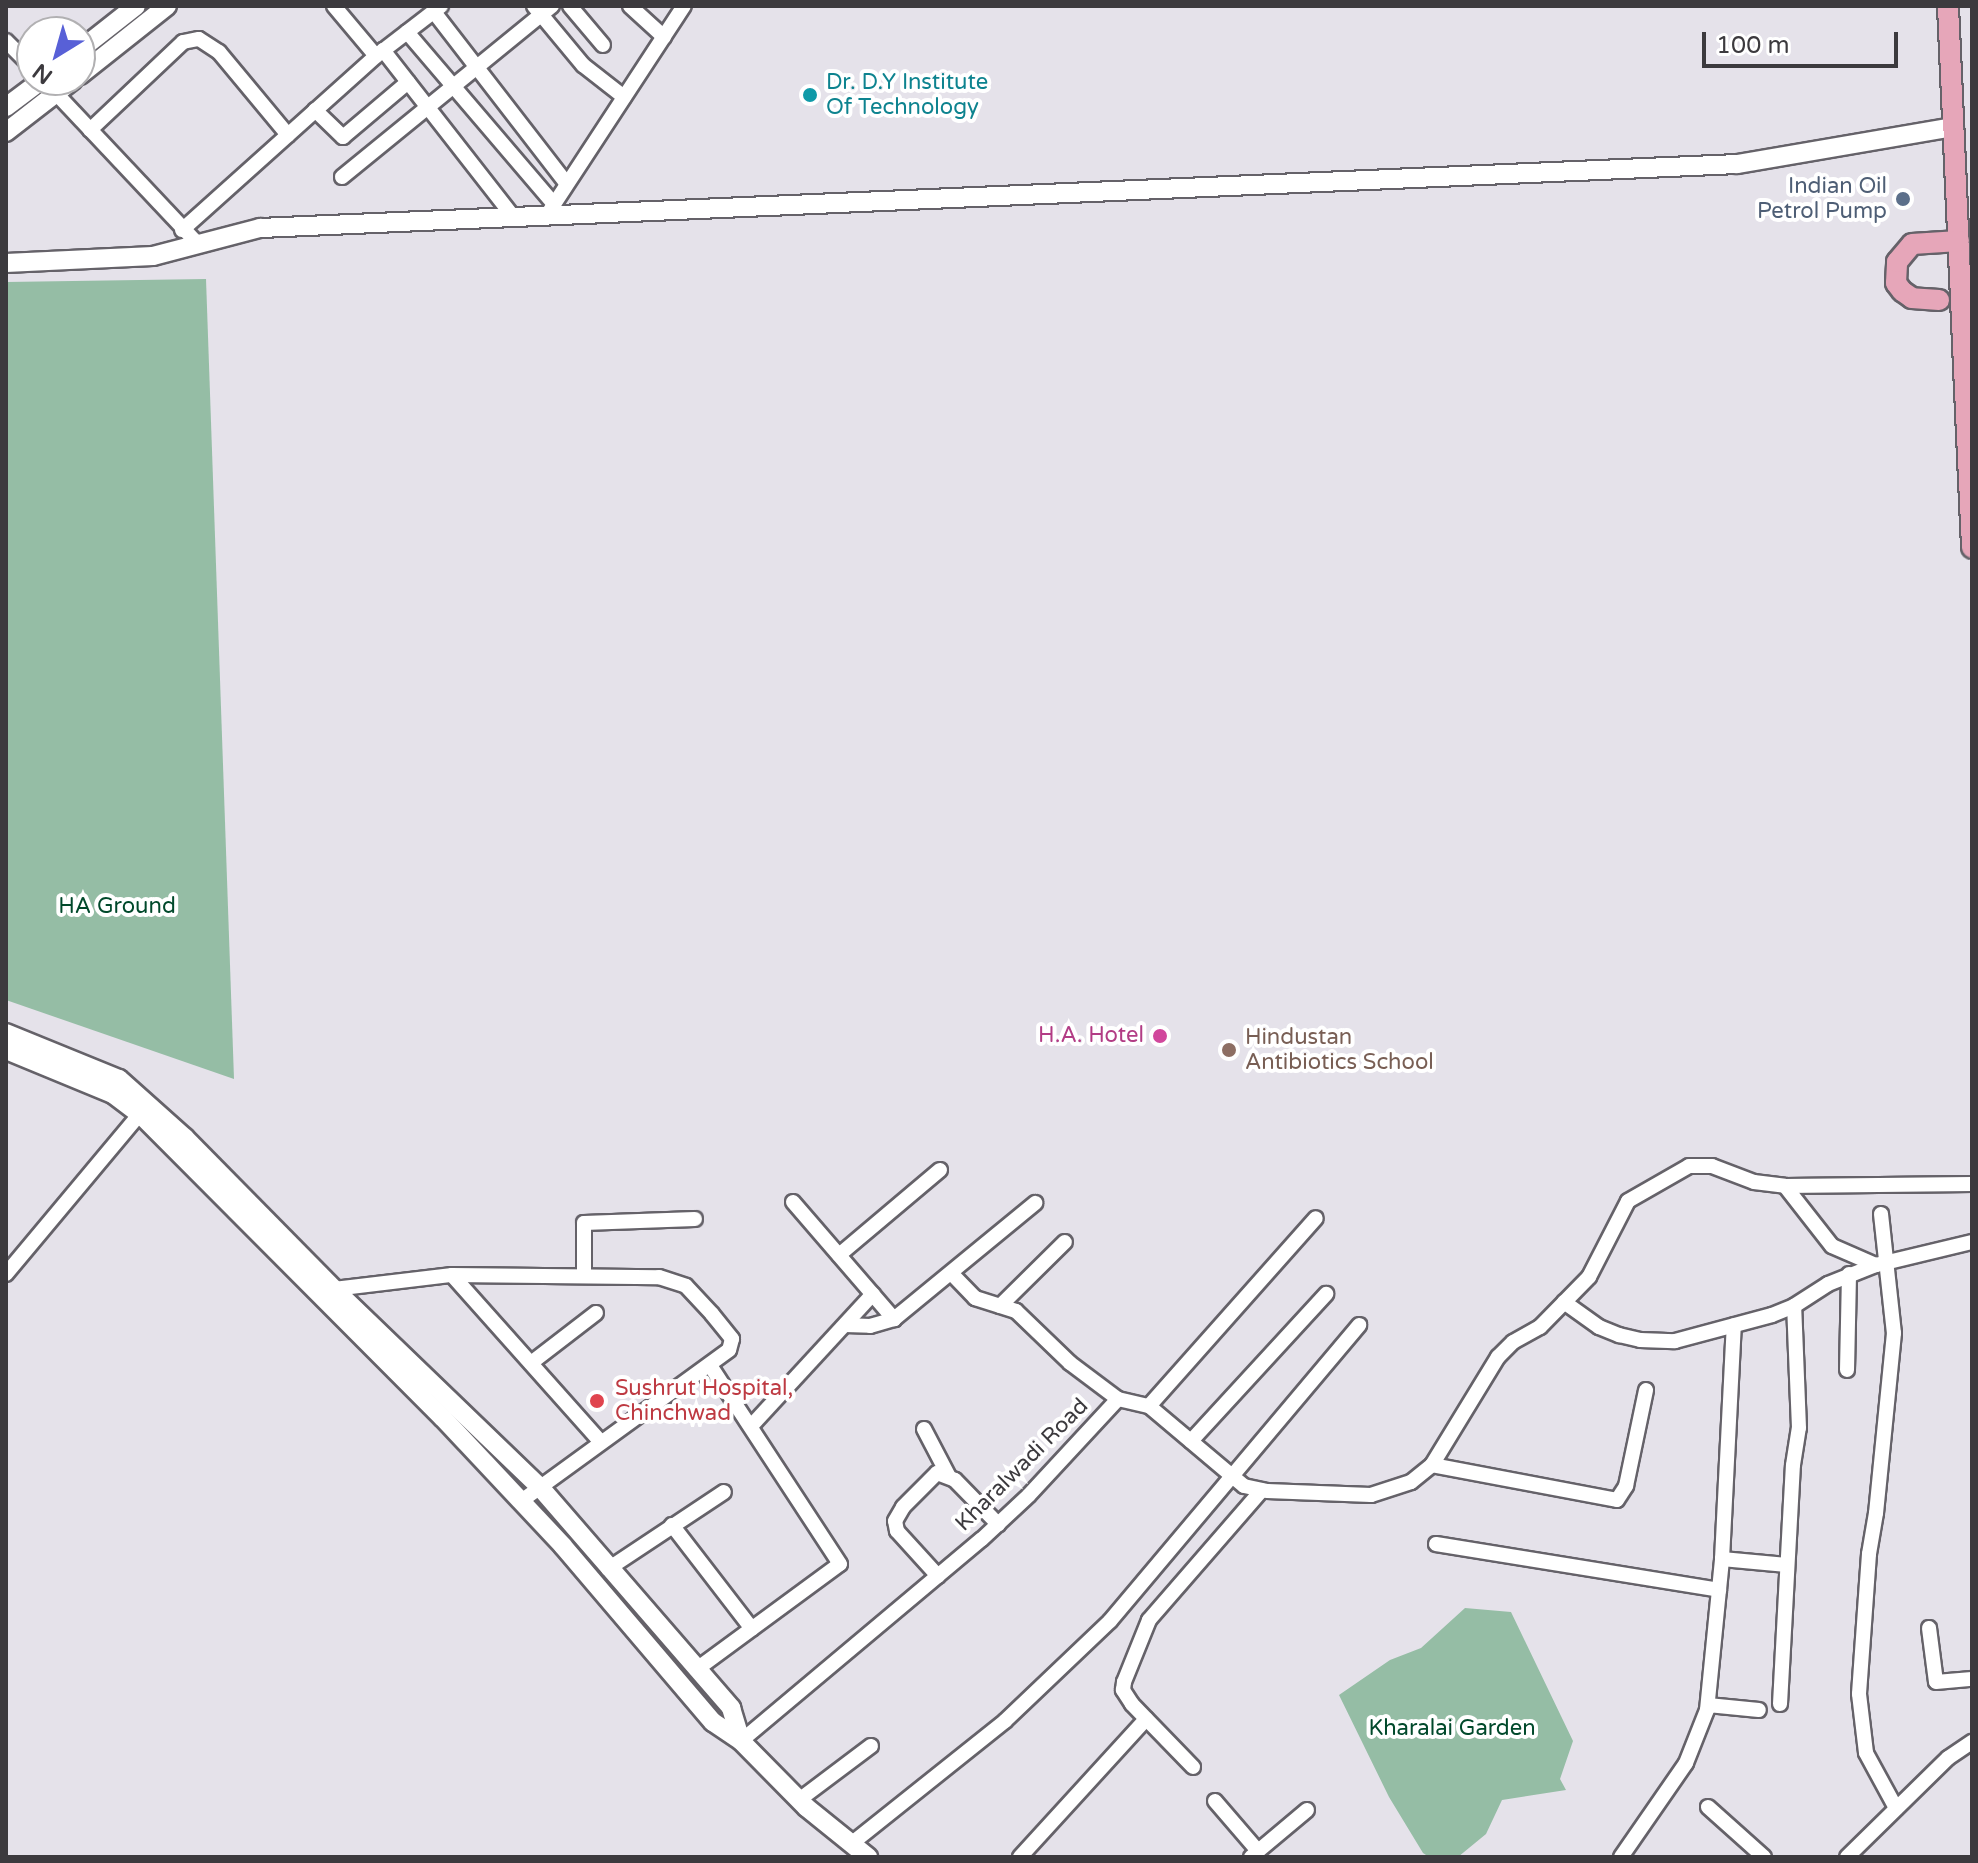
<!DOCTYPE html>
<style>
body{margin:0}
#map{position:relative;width:1978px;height:1863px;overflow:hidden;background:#e5e2ea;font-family:"Varela Round",sans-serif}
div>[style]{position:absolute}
.green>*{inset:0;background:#95bda5}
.roads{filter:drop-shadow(2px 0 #656269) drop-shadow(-2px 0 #656269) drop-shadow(0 2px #656269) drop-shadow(0 -2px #656269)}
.street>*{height:14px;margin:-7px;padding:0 7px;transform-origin:7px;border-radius:7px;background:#fff}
.secondary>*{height:18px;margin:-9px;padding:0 9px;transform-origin:9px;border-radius:9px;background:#fff}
.primary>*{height:20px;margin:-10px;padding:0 10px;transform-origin:10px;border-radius:10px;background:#e6a6b9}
.dots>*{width:22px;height:22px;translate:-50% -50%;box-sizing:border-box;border:4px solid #fff;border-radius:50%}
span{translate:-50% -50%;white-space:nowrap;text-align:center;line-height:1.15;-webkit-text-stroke:8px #fff;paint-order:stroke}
.culture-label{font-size:22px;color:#0d838f}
.left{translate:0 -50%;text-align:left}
.service-label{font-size:22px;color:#4e5e75}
.right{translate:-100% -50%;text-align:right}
.park-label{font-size:22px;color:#00492b}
.hotel-label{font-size:22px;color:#b23c85}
.education-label{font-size:22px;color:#785e54}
.health-label{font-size:22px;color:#be3a42}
.street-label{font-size:22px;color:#3c3a3e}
.frame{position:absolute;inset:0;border:8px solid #3c3a3e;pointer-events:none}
.north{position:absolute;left:16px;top:16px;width:80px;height:80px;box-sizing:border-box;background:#fff;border:2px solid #b1b0b2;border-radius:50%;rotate:217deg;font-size:22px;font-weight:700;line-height:32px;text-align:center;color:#3c3a3e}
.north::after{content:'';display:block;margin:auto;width:28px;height:36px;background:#5860d7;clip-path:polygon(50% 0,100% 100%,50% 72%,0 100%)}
.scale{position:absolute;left:1702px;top:32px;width:196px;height:36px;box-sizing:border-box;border:4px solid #3c3a3e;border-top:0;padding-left:10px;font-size:24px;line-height:28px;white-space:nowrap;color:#3c3a3e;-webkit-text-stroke:6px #fff;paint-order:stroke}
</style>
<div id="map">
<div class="green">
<div style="clip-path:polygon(206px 279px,234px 1079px,6px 1000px,6px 282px)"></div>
<div style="clip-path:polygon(1465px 1608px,1511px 1612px,1573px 1741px,1560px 1779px,1566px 1790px,1502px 1800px,1486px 1834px,1458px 1857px,1429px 1857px,1423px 1853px,1389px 1797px,1339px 1695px,1390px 1660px,1421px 1648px)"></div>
</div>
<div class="roads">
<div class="street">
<div style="left:334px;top:6px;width:65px;rotate:50deg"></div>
<div style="left:534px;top:6px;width:77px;rotate:50.3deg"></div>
<div style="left:583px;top:65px;width:52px;rotate:38deg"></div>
<div style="left:570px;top:6px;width:51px;rotate:49.8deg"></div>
<div style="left:630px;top:6px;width:46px;rotate:42.4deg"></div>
<div style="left:434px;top:12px;width:216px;rotate:52.3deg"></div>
<div style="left:407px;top:32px;width:226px;rotate:49.5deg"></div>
<div style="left:6px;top:41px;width:37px;rotate:45deg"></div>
<div style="left:383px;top:50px;width:209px;rotate:52deg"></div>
<div style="left:51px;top:88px;width:216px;rotate:46.7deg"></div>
<div style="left:315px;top:110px;width:39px;rotate:44deg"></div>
<div style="left:343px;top:137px;width:85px;rotate:-40.2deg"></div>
<div style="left:90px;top:130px;width:128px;rotate:-43.4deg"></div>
<div style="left:183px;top:42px;width:16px;rotate:-11deg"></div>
<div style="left:199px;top:39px;width:24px;rotate:33deg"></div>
<div style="left:219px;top:52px;width:108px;rotate:50.3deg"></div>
<div style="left:342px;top:177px;width:271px;rotate:-39.2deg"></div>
<div style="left:547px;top:215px;width:250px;rotate:-56.8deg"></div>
<div style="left:182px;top:230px;width:261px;rotate:-41.9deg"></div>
<div style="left:376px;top:56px;width:82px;rotate:-37.6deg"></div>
<div style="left:1785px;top:1186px;width:76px;rotate:51.9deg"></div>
<div style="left:1832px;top:1246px;width:48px;rotate:23.4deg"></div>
<div style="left:793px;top:1202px;width:155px;rotate:49.2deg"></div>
<div style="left:1881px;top:1214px;width:120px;rotate:83.8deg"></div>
<div style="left:1894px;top:1333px;width:181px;rotate:95.7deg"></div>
<div style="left:1876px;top:1513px;width:42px;rotate:99.7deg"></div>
<div style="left:1869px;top:1554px;width:140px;rotate:94.1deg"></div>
<div style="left:1859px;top:1694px;width:59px;rotate:83.2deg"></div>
<div style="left:1866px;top:1753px;width:63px;rotate:61.4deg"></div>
<div style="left:839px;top:1255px;width:132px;rotate:-40.1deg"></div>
<div style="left:951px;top:1273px;width:35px;rotate:46deg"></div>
<div style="left:975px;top:1298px;width:43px;rotate:17.6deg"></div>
<div style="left:1016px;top:1311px;width:75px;rotate:43.9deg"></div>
<div style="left:1070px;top:1363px;width:60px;rotate:36.9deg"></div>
<div style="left:1118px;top:1399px;width:32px;rotate:13deg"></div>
<div style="left:1149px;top:1406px;width:124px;rotate:40.1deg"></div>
<div style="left:1244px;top:1486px;width:24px;rotate:12deg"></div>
<div style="left:1267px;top:1491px;width:104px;rotate:2.2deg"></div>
<div style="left:1371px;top:1495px;width:42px;rotate:-18deg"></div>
<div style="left:1411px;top:1482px;width:27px;rotate:-39deg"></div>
<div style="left:1432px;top:1465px;width:127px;rotate:-58.6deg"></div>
<div style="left:1498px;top:1357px;width:21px;rotate:-45deg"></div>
<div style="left:1513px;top:1342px;width:31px;rotate:-29deg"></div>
<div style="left:1540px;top:1327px;width:70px;rotate:-45.6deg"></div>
<div style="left:1589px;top:1277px;width:85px;rotate:-62.8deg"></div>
<div style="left:1628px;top:1201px;width:70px;rotate:-29.8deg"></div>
<div style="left:1689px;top:1166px;width:23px"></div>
<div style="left:1712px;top:1166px;width:45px;rotate:20.9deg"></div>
<div style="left:1754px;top:1182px;width:31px;rotate:7deg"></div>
<div style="left:1785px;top:1186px;width:187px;rotate:-0.6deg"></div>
<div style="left:6px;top:1274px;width:215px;rotate:-50.1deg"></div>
<div style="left:452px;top:1275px;width:222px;rotate:48.3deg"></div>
<div style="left:584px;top:1276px;width:53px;rotate:-90deg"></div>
<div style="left:584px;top:1223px;width:111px;rotate:-2.1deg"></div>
<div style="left:329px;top:1293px;width:6px;rotate:-39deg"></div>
<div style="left:334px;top:1289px;width:119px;rotate:-6.8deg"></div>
<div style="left:452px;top:1275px;width:207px;rotate:0.6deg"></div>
<div style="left:659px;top:1277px;width:28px;rotate:18deg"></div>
<div style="left:686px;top:1286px;width:38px;rotate:47deg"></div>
<div style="left:712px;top:1314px;width:32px;rotate:51deg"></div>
<div style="left:732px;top:1339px;width:11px;rotate:105deg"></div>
<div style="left:729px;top:1350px;width:257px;rotate:144deg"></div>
<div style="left:1564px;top:1302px;width:43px;rotate:35.5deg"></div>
<div style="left:1599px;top:1327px;width:22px;rotate:22deg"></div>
<div style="left:1619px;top:1335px;width:22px;rotate:13deg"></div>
<div style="left:1640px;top:1340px;width:35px;rotate:2deg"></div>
<div style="left:1675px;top:1341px;width:100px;rotate:-15deg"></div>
<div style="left:1772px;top:1315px;width:24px;rotate:-22deg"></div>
<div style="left:1794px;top:1306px;width:40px;rotate:-32.9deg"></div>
<div style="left:1828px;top:1284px;width:52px;rotate:-21.6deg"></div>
<div style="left:1876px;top:1265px;width:99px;rotate:-13.5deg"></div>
<div style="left:1000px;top:1306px;width:91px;rotate:-44.6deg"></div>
<div style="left:845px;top:1325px;width:25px;rotate:2deg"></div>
<div style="left:870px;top:1326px;width:25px;rotate:-16deg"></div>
<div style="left:894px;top:1319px;width:183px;rotate:-39.4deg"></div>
<div style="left:531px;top:1363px;width:82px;rotate:-37.6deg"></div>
<div style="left:1847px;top:1370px;width:96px;rotate:-88.8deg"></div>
<div style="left:1149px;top:1406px;width:251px;rotate:-48.4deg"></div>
<div style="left:752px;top:1425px;width:178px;rotate:-47.3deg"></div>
<div style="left:924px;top:1429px;width:52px;rotate:62.4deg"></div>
<div style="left:1191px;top:1441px;width:200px;rotate:-47.4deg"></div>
<div style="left:1432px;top:1465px;width:188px;rotate:10.7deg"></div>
<div style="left:1617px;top:1500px;width:17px;rotate:-57deg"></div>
<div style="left:1626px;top:1486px;width:98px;rotate:-78.2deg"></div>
<div style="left:672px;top:1525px;width:131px;rotate:52.4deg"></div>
<div style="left:1436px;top:1544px;width:287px;rotate:9.2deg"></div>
<div style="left:1722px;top:1559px;width:65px;rotate:5.3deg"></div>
<div style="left:608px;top:1569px;width:139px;rotate:-33.6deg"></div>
<div style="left:938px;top:1576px;width:61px;rotate:-132.3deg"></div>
<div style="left:897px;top:1531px;width:10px;rotate:-101deg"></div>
<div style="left:895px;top:1521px;width:16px;rotate:-60deg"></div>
<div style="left:903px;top:1507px;width:48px;rotate:-45deg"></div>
<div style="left:937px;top:1473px;width:19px;rotate:21deg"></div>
<div style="left:955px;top:1480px;width:62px;rotate:45.7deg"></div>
<div style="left:1929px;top:1628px;width:54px;rotate:82.6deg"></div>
<div style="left:1936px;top:1682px;width:36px;rotate:-5deg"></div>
<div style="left:697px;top:1669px;width:177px;rotate:-36.3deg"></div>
<div style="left:840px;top:1564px;width:238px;rotate:-123.2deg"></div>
<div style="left:1780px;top:1704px;width:239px;rotate:-86.9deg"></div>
<div style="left:1793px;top:1465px;width:37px;rotate:-81deg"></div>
<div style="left:1799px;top:1428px;width:122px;rotate:-92.3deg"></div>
<div style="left:1708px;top:1705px;width:51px;rotate:5.6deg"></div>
<div style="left:741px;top:1741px;width:314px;rotate:-40deg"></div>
<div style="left:982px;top:1539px;width:64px;rotate:-43.1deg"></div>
<div style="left:1029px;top:1495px;width:131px;rotate:-47.2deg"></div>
<div style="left:1193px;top:1767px;width:88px;rotate:-134.1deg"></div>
<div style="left:1132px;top:1704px;width:17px;rotate:-123deg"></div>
<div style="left:1123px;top:1690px;width:8px;rotate:-83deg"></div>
<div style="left:1124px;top:1682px;width:67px;rotate:-68deg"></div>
<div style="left:1149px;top:1620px;width:172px;rotate:-49deg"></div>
<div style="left:799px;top:1800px;width:90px;rotate:-36.9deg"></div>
<div style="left:1215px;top:1801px;width:66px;rotate:49.3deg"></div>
<div style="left:1708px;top:1807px;width:75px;rotate:41.8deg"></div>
<div style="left:851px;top:1844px;width:197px;rotate:-38.6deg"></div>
<div style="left:1005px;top:1721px;width:145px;rotate:-43.6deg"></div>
<div style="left:1110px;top:1621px;width:387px;rotate:-49.9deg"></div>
<div style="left:1020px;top:1857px;width:187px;rotate:-47.6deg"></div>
<div style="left:1251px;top:1857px;width:73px;rotate:-40deg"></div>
<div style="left:1621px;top:1857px;width:114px;rotate:-55.3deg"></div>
<div style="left:1686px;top:1763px;width:57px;rotate:-68.4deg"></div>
<div style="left:1707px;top:1710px;width:152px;rotate:-84.3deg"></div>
<div style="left:1722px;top:1559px;width:234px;rotate:-87.1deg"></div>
<div style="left:1847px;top:1857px;width:141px;rotate:-44.4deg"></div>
<div style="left:1948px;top:1758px;width:29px;rotate:-34deg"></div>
</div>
<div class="secondary">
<div style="left:80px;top:50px;width:71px;rotate:-38.2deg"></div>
<div style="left:80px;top:75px;width:111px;rotate:-38.4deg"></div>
<div style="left:6px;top:107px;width:45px;rotate:-36.9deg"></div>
<div style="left:6px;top:132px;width:85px;rotate:-37.8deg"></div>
<div style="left:6px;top:263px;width:147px;rotate:-2.7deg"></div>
<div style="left:153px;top:256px;width:111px;rotate:-14.7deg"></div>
<div style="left:260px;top:228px;width:1478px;rotate:-2.48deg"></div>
<div style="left:1737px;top:164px;width:220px;rotate:-9.7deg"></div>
<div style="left:6px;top:1033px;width:122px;rotate:22.2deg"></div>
<div style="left:119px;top:1079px;width:89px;rotate:41.8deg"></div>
<div style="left:185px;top:1138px;width:212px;rotate:45.4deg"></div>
<div style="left:334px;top:1289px;width:284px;rotate:43.9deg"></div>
<div style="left:539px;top:1486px;width:294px;rotate:49.1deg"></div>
<div style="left:731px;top:1708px;width:34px;rotate:73deg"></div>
<div style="left:6px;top:1050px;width:116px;rotate:22.4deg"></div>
<div style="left:113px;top:1094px;width:34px;rotate:37deg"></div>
<div style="left:140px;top:1114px;width:429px;rotate:45.1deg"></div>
<div style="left:443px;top:1418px;width:175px;rotate:46.8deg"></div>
<div style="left:563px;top:1546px;width:231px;rotate:49.6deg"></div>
<div style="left:713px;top:1722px;width:34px;rotate:34deg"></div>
<div style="left:741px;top:1741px;width:93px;rotate:45.4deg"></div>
<div style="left:806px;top:1807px;width:80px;rotate:38.9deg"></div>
</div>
<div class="primary">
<div style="left:1948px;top:6px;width:542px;rotate:87.46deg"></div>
<div style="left:1939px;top:300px;width:27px;rotate:-176deg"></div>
<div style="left:1912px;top:298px;width:12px;rotate:-145deg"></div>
<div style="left:1902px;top:291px;width:10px;rotate:-127deg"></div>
<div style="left:1896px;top:283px;width:21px;rotate:-87deg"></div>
<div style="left:1897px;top:262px;width:23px;rotate:-50deg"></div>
<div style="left:1912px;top:244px;width:47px;rotate:-3.7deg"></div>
</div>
</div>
<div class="dots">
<div style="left:810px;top:95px;background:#0f9aa8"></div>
<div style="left:1903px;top:199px;background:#5c6f8a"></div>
<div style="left:1160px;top:1036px;background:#d1479c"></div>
<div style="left:1229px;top:1050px;background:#8d6e63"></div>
<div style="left:597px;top:1401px;background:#e0444e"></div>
</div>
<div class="culture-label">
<span class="left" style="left:826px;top:95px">Dr. D.Y Institute<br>Of Technology</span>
</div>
<div class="service-label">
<span class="right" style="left:1887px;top:199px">Indian Oil<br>Petrol Pump</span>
</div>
<div class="park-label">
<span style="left:117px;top:907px">HA Ground</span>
<span style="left:1452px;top:1729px">Kharalai Garden</span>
</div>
<div class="hotel-label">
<span class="right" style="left:1144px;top:1036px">H.A. Hotel</span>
</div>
<div class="education-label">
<span class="left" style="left:1245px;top:1050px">Hindustan<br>Antibiotics School</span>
</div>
<div class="health-label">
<span class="left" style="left:615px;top:1401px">Sushrut Hospital,<br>Chinchwad</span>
</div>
<div class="street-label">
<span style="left:1022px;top:1465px;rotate:-45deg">Kharalwadi Road</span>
</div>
<div class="frame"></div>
<div class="north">N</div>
<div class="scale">100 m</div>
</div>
